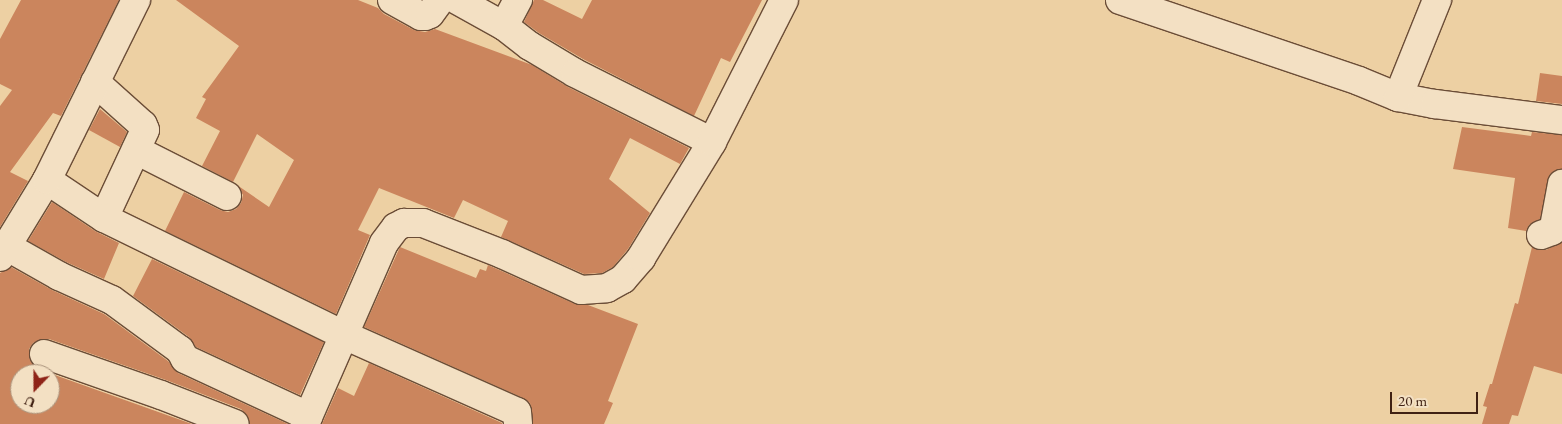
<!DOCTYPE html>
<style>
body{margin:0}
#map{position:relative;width:1562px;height:424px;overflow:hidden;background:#edd0a3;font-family:"EB Garamond",serif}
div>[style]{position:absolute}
.building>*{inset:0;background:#cb855d}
.roads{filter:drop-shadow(1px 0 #6b4d37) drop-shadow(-1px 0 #6b4d37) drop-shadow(0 1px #6b4d37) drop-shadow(0 -1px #6b4d37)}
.street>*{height:28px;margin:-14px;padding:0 14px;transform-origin:14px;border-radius:14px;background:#f3e0c3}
span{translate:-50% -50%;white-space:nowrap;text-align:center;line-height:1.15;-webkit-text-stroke:4px #f3e0c3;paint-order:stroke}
.north{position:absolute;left:10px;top:364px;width:50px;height:50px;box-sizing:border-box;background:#f3e0c3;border:1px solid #ab947d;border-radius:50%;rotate:202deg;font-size:14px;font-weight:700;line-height:20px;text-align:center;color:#402113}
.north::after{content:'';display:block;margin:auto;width:18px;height:22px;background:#8f2418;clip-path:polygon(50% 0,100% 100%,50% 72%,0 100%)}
.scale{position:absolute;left:1390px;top:392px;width:88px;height:22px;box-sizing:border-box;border:2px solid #402113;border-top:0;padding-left:6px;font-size:15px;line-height:18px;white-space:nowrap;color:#402113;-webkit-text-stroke:4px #f3e0c3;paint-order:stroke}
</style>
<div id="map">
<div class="building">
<div style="clip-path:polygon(21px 0,119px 0,61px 116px,53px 113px,10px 172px,28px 181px,0 227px,0 106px,12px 90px,0 84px,0 39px)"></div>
<div style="clip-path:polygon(176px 0,358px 0,378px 8px,384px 14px,414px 30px,425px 32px,435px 29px,532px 65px,568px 87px,689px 148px,680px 164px,630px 138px,609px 179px,650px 213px,628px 249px,613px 267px,602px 273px,584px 274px,501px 237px,508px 221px,463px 200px,454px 218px,379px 188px,358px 230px,370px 235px,336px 314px,165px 231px,184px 192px,220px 210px,228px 212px,236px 209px,241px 203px,243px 195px,237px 185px,269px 207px,294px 160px,257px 134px,233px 182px,202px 166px,220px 131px,196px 118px,206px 99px,202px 97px,239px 46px)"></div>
<div style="clip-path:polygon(534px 0,543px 0,582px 19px,592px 0,762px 0,730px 62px,721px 58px,694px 116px,583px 59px,539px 33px,524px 22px)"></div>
<div style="clip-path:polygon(1540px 73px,1562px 76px,1562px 104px,1536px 101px)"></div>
<div style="clip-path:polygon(100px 109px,127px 132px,120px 147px,89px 130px)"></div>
<div style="clip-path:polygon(1462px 127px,1531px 136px,1532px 132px,1562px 135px,1562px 169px,1550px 174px,1540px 219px,1529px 225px,1526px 231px,1508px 228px,1515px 178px,1453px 169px)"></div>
<div style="clip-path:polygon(52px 202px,95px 231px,119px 243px,104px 279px,66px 262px,28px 241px)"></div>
<div style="clip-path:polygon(1562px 242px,1562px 374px,1534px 366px,1518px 416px,1512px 415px,1509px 424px,1482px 424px,1487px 407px,1483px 406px,1490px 384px,1492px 384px,1515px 303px,1518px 304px,1532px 247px,1539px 250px,1546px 250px)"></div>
<div style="clip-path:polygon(400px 247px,476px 278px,480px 269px,486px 271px,488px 265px,575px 304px,588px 305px,638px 324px,608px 401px,613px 403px,604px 424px,533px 424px,530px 403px,523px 398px,364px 327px)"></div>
<div style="clip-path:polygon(152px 259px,324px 342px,300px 395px,196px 347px,189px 337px,133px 296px)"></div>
<div style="clip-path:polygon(evenodd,11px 267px,52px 290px,104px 314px,168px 361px,178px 373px,288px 424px,250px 424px,247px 415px,241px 409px,166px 380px,49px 339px,42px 339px,33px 343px,29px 349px,29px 357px,33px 365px,38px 369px,192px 424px,0 424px,0 273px,11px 267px,20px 374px,50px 374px,50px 404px,20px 404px,20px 374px)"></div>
<div style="clip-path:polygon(369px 363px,502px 423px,502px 424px,322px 424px,338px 388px,354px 396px)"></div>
</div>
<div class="roads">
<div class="street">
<div style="left:392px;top:0;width:33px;rotate:29deg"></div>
<div style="left:421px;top:16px;width:4px"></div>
<div style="left:425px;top:16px;width:5px;rotate:-22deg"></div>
<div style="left:430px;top:14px;width:17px;rotate:-54deg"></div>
<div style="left:457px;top:0;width:54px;rotate:29deg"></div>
<div style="left:504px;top:26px;width:33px;rotate:38deg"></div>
<div style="left:530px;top:46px;width:52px;rotate:31deg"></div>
<div style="left:575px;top:73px;width:153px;rotate:26.7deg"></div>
<div style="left:1120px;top:0;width:252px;rotate:18.7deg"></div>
<div style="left:1359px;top:81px;width:42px;rotate:22.3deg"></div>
<div style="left:1398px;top:97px;width:38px;rotate:11deg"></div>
<div style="left:1435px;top:104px;width:128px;rotate:7.2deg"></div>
<div style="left:504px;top:26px;width:30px;rotate:-62deg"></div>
<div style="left:95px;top:82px;width:64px;rotate:41.9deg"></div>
<div style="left:143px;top:125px;width:5px;rotate:68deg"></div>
<div style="left:145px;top:130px;width:97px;rotate:115deg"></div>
<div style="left:1398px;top:97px;width:105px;rotate:-68.1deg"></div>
<div style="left:136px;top:150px;width:102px;rotate:26.8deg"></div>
<div style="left:47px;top:180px;width:69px;rotate:33.7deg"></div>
<div style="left:104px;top:218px;width:267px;rotate:26deg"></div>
<div style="left:344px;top:335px;width:189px;rotate:24deg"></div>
<div style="left:517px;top:412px;width:12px;rotate:85deg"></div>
<div style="left:1541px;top:235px;width:12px;rotate:-20deg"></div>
<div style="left:1552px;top:231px;width:4px;rotate:-63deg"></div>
<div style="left:1554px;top:227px;width:44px;rotate:-79.5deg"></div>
<div style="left:6px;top:246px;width:61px;rotate:29.5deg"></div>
<div style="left:59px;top:276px;width:58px;rotate:24.4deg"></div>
<div style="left:112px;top:300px;width:84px;rotate:36.3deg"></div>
<div style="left:180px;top:350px;width:10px;rotate:61deg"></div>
<div style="left:185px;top:359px;width:136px;rotate:24.9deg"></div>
<div style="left:0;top:257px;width:90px;rotate:-58.6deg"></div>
<div style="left:47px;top:180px;width:201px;rotate:-63.7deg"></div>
<div style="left:44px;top:354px;width:124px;rotate:19.3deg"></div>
<div style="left:161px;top:395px;width:79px;rotate:21.4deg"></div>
<div style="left:305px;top:424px;width:197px;rotate:-66.4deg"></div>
<div style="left:384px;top:243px;width:20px;rotate:-53deg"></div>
<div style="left:396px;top:227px;width:9px;rotate:-27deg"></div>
<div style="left:404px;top:223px;width:19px"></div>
<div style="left:423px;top:223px;width:85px;rotate:21.4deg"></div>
<div style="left:502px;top:254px;width:87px;rotate:24.5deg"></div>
<div style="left:581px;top:290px;width:26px;rotate:-4deg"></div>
<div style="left:607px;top:288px;width:18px;rotate:-29deg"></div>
<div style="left:623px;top:279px;width:28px;rotate:-49deg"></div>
<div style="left:641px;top:258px;width:136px;rotate:-58.5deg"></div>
<div style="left:712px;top:142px;width:159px;rotate:-63.1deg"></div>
</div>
</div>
<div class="north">U</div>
<div class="scale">20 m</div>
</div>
